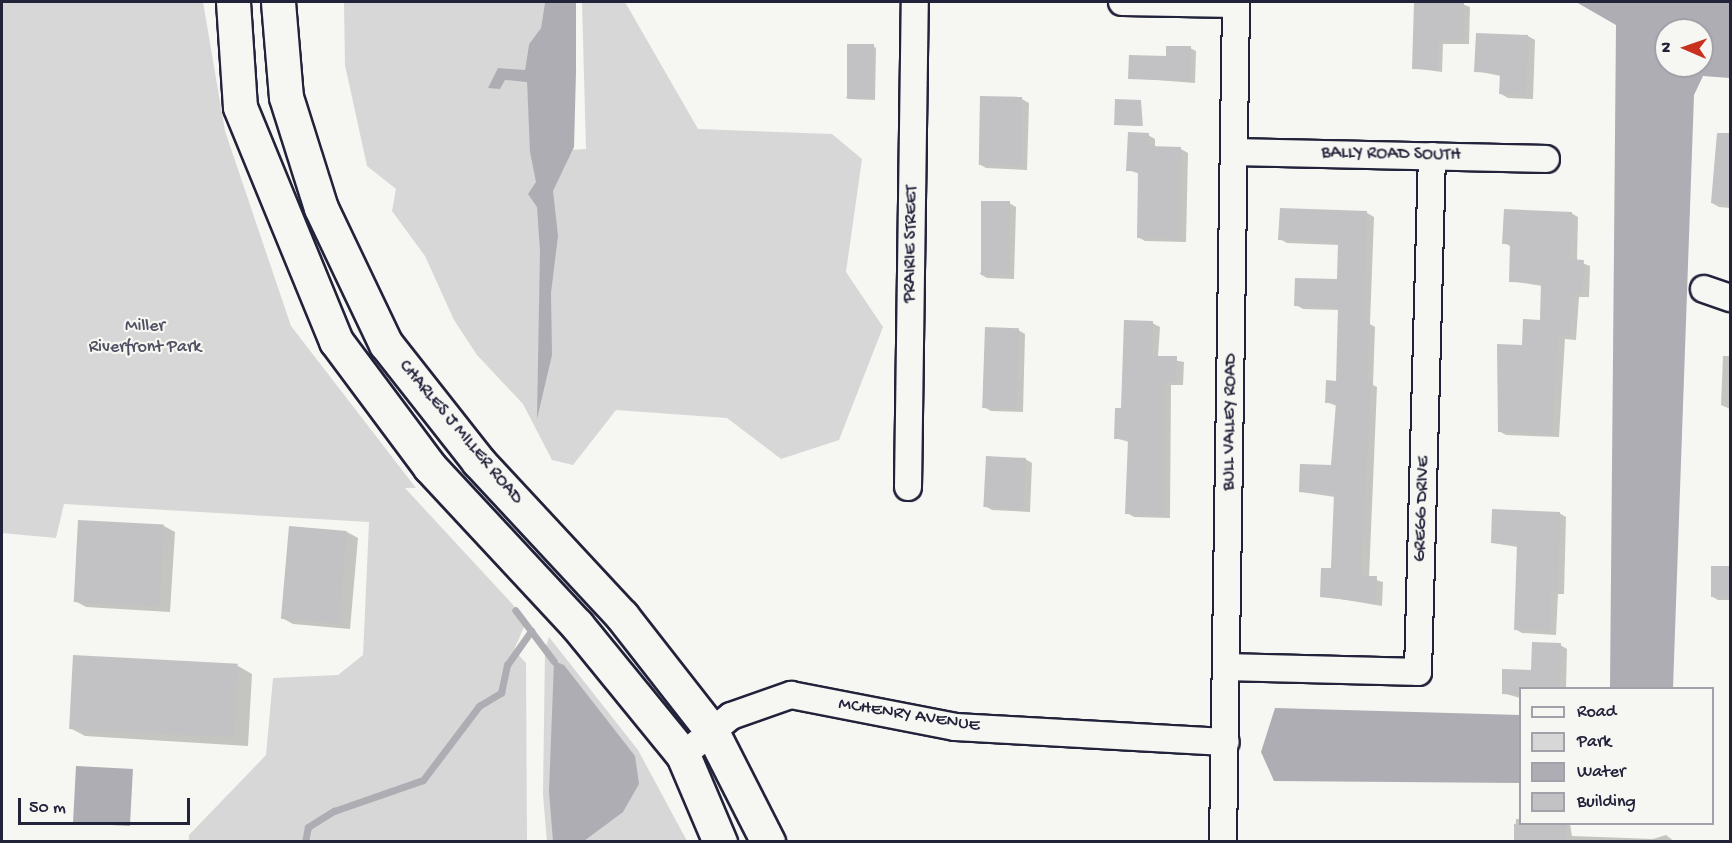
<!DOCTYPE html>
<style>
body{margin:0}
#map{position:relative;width:1732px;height:843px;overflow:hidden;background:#f6f6f2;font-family:"Gochi Hand",sans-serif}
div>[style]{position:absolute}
.green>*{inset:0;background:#d7d7d7}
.water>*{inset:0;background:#adadb3;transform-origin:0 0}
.shadow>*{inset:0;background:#0003}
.stream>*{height:7px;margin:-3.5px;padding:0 3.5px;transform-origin:3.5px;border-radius:3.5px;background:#adadb3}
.building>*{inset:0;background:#c2c2c4;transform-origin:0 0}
.roads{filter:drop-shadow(2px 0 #22223b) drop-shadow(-2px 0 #22223b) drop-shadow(0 2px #22223b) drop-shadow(0 -2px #22223b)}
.street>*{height:26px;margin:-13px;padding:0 13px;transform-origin:13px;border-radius:13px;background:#f6f6f2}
.secondary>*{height:33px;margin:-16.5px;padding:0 16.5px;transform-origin:16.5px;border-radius:16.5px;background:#f6f6f2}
span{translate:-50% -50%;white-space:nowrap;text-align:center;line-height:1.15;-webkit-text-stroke:4.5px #f6f6f2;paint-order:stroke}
.street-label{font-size:18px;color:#22223b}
.park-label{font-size:18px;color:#4f4f62}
.frame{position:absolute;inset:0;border:3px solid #22223b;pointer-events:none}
.legend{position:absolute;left:1519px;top:687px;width:195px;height:138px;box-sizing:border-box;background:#f6f6f2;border:2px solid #a1a1a9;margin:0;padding:8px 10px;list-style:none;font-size:18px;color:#22223b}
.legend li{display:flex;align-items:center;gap:12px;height:30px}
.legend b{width:30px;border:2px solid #a1a1a9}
.north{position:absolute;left:1654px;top:18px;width:60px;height:60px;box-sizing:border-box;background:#f6f6f2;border:2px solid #a1a1a9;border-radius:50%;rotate:272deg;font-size:16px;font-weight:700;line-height:24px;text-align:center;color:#22223b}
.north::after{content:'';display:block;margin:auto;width:21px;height:27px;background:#c8321e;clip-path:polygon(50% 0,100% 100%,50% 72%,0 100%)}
.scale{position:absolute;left:18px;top:798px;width:172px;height:27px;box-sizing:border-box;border:3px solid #22223b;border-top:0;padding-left:8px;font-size:18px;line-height:21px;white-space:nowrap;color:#22223b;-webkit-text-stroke:4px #f6f6f2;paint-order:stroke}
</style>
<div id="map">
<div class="green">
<div style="clip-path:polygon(2px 2px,203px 2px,225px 131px,291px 326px,416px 488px,405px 488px,527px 620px,514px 650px,526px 663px,527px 841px,189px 841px,189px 835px,266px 755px,273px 678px,338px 675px,363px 655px,369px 522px,64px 504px,56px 538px,2px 533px)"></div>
<div style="clip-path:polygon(344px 2px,545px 2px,541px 28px,529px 44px,525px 70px,505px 80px,527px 81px,531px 152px,586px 149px,582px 2px,625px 2px,698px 129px,832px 134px,862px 159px,846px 272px,883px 327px,839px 440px,781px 459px,727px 418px,616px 410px,573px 465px,552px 460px,523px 404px,477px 355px,454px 320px,425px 256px,392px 211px,396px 189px,367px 166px,345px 65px)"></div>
<div style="clip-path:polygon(549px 637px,638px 750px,687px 841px,547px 842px,543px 795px,545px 650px)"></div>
</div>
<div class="water">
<div style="clip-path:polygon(545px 2px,576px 2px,576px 72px,574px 147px,553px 191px,558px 236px,551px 293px,552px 355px,537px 419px,540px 251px,537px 207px,528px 194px,536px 182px,530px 152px,527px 82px,505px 80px,500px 89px,488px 88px,498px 68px,525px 70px,529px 44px,541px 28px)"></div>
<div style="clip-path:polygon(evenodd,1576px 2px,1730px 2px,1730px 78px,1703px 76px,1694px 95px,1673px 688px,1610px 688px,1616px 25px,1576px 2px,1666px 30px,1702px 30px,1702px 66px,1666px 66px,1666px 30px)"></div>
<div style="clip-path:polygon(554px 661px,564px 665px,635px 756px,639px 784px,623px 812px,584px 841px,553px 841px,549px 792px)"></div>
<div style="clip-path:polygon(1275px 708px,1520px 715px,1520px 783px,1274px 781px,1261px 752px)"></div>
<div style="left:76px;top:766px;width:57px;height:57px;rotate:3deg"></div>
</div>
<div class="shadow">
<div style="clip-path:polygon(1416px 2px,1457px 2px,1470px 7px,1469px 44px,1443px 44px,1442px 72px,1413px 68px)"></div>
<div style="clip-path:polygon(1477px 34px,1528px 36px,1535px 40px,1533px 99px,1508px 98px,1501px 94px,1501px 76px,1476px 71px)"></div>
<div style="clip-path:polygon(873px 46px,876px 48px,875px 100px,849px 99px,846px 98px)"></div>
<div style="clip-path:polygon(1190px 48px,1196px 51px,1195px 83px,1130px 78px)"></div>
<div style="clip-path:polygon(1022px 99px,1029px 103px,1027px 170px,986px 168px,979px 164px)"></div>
<div style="clip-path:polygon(1141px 101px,1143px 126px,1115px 124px)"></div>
<div style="clip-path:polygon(1148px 135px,1155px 139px,1155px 148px,1181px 149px,1188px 153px,1186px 242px,1145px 241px,1138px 237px,1140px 174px,1128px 170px)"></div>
<div style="clip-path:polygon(1730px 160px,1730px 208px,1719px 207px,1712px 203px)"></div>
<div style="clip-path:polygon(1009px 203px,1016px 207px,1014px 279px,987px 278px,980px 274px)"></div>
<div style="clip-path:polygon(1281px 210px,1367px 213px,1374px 217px,1370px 324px,1375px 327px,1373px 385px,1377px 387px,1369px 578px,1383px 582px,1382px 606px,1322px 596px,1333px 569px,1335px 497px,1301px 492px,1332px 467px,1337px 406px,1326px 402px,1337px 382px,1340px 310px,1303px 309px,1296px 305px,1338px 281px,1339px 245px,1287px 243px,1280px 239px)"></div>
<div style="clip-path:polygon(1571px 213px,1578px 217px,1577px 261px,1590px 266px,1589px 297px,1579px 297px,1576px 340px,1565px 339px,1559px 437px,1506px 435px,1499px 431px,1523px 346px,1541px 322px,1542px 286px,1511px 281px,1512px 247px,1504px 243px)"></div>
<div style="clip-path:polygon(1152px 323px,1160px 327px,1158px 357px,1184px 362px,1183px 385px,1171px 385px,1170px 518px,1134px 517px,1127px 513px,1129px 442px,1115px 438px)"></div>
<div style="clip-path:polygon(1018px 330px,1025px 334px,1023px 412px,991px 411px,984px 407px)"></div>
<div style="clip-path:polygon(1723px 356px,1730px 356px,1730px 409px,1721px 405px)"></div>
<div style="clip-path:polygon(1025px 459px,1032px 463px,1030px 512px,992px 510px,985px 506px)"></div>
<div style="clip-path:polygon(1559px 513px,1566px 517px,1564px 594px,1558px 594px,1556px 635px,1522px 633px,1515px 629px,1518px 547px,1492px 543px)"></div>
<div style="clip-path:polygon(164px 526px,175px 532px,170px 612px,86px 607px,75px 601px)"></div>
<div style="clip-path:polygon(347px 532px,358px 538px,350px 629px,293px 624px,282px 618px)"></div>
<div style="clip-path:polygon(1730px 568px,1730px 600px,1718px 600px,1711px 596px)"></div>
<div style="clip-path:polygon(1560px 645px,1567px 649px,1566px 688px,1520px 688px,1520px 698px,1503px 693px)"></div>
<div style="clip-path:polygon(238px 666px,252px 674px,248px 746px,85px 736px,70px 728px)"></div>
<div style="clip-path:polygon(1516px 819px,1520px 819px,1520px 824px,1570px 824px,1572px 836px,1653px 839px,1666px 835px,1675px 842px,1515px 842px)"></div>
</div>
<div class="stream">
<div style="left:531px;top:631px;width:38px;rotate:53deg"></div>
<div style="left:305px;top:842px;width:15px;rotate:-79deg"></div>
<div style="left:308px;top:827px;width:31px;rotate:-32deg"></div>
<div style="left:334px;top:811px;width:94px;rotate:-19.2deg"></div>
<div style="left:423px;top:780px;width:93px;rotate:-52.9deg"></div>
<div style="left:479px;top:706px;width:26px;rotate:-31deg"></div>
<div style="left:501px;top:693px;width:29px;rotate:-78deg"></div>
<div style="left:507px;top:665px;width:42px;rotate:-54.8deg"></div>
<div style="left:531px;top:631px;width:26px;rotate:-127deg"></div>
</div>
<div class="building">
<div style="clip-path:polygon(1414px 2px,1464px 2px,1464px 41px,1438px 41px,1437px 70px,1412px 69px)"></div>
<div style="clip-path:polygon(1476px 33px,1528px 35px,1526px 95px,1499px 94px,1500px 73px,1474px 72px)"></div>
<div style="left:847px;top:44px;width:27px;height:54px"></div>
<div style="clip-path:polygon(1166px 46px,1191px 46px,1190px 81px,1128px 79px,1129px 55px,1166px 56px)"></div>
<div style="left:980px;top:96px;width:42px;height:69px;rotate:1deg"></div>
<div style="left:1115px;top:99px;width:26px;height:26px;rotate:2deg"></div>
<div style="clip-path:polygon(1128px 132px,1149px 133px,1148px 146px,1181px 147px,1179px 239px,1137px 238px,1138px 171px,1126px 171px)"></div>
<div style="clip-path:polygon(1717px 133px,1731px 133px,1731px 205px,1711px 203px)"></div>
<div style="left:981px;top:201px;width:29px;height:74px"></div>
<div style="clip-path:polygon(1280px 208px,1367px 211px,1363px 321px,1369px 321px,1367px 382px,1371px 382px,1361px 569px,1363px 576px,1377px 576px,1376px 603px,1320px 597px,1321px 568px,1331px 568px,1334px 494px,1299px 492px,1300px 464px,1331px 465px,1336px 403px,1325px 403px,1326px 380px,1336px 381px,1338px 308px,1294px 306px,1295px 278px,1337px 279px,1338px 242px,1278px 240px)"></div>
<div style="clip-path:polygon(1504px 209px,1572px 212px,1570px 259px,1584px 260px,1582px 294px,1573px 293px,1570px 336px,1558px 336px,1552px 434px,1498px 432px,1497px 344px,1522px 345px,1523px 319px,1540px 320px,1541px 283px,1509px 282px,1510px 244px,1502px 244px)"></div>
<div style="clip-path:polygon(1124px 320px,1153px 321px,1152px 356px,1177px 356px,1176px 382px,1164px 382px,1163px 515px,1125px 514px,1128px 439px,1114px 439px,1115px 408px,1121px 408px)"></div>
<div style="left:985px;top:327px;width:34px;height:81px;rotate:2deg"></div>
<div style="left:986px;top:456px;width:40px;height:51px;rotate:3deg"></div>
<div style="clip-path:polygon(1492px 509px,1560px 512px,1557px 591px,1551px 590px,1550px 631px,1514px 630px,1517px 544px,1491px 543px)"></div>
<div style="left:78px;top:520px;width:86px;height:82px;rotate:3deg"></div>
<div style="left:289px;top:526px;width:58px;height:93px;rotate:5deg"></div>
<div style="left:1711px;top:566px;width:20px;height:31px"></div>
<div style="clip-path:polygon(1532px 642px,1561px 643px,1559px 688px,1521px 688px,1521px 695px,1502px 694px,1502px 669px,1531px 670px)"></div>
<div style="left:73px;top:655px;width:165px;height:74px;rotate:3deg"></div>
<div style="left:1514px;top:824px;width:52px;height:18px"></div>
</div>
<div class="roads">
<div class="street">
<div style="left:1122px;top:2px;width:114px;rotate:1deg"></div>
<div style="left:1235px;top:152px;width:311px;rotate:1.3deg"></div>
<div style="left:1704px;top:289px;width:28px;rotate:19deg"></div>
<div style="left:908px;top:487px;width:485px;rotate:-89.2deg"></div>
<div style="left:1228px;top:667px;width:190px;rotate:1.5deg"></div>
<div style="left:1418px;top:672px;width:516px;rotate:-88.45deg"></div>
<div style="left:683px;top:755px;width:62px;rotate:-39.1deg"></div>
<div style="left:731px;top:716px;width:64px;rotate:-19.3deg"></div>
<div style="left:791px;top:695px;width:167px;rotate:11deg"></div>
<div style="left:955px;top:727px;width:271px;rotate:3.2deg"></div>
<div style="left:1223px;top:842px;width:840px;rotate:-89.11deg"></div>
</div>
<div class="secondary">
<div style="left:233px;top:2px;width:105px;rotate:86.2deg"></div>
<div style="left:240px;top:107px;width:253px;rotate:67.7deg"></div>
<div style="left:336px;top:341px;width:157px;rotate:53.3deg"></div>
<div style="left:430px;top:467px;width:216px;rotate:47.1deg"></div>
<div style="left:577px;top:625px;width:168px;rotate:50.8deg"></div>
<div style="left:683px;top:755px;width:95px;rotate:67deg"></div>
<div style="left:278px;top:2px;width:95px;rotate:85.2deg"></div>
<div style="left:286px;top:97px;width:116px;rotate:72.5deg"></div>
<div style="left:321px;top:208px;width:151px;rotate:64.5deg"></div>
<div style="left:386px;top:344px;width:149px;rotate:51.8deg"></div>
<div style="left:478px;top:461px;width:212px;rotate:47.1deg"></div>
<div style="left:622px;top:616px;width:145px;rotate:52deg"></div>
<div style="left:711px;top:730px;width:126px;rotate:63deg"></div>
</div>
</div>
<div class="street-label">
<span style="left:1391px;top:155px;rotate:1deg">BALLY ROAD SOUTH</span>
<span style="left:912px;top:244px;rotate:-89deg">PRAIRIE STREET</span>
<span style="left:1231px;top:422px;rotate:-89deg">BULL VALLEY ROAD</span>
<span style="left:460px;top:433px;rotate:50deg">CHARLES J MILLER ROAD</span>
<span style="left:1423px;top:509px;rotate:-88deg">GREGG DRIVE</span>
<span style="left:909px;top:716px;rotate:9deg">MCHENRY AVENUE</span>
</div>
<div class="park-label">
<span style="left:145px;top:338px">Miller<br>Riverfront Park</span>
</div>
<div class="frame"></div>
<ul class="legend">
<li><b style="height:8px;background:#f6f6f2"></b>Road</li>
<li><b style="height:16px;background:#d7d7d7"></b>Park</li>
<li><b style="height:16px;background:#adadb3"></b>Water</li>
<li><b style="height:16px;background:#c2c2c4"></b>Building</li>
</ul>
<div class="north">N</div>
<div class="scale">50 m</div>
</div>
